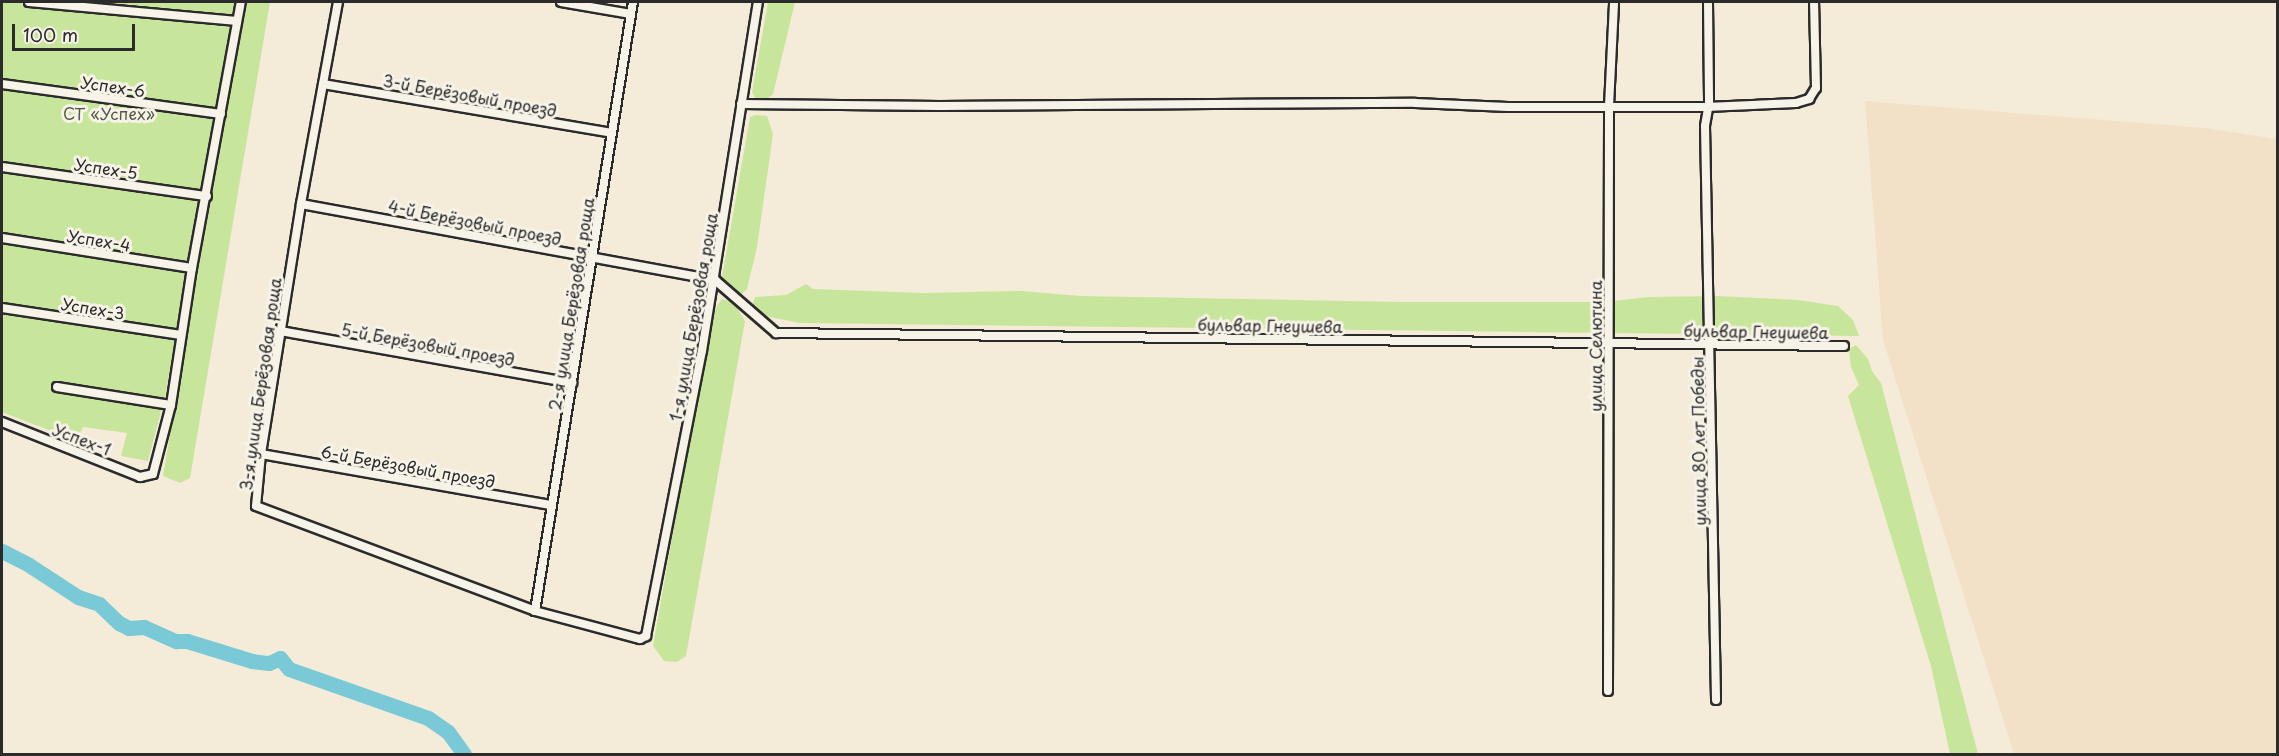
<!DOCTYPE html>
<meta charset="utf-8">
<style>
body{margin:0}
#map{position:relative;width:2279px;height:756px;overflow:hidden;background:#f5ebd9;font-family:"Playpen Sans",sans-serif}
div>[style]{position:absolute}
.built>*{inset:0;background:#f3e1c7}
.green>*{inset:0;background:#c8e59c}
.river>*{height:15px;margin:-7.5px;padding:0 7.5px;transform-origin:7.5px;border-radius:7.5px;background:#7ac9d7}
.roads{filter:drop-shadow(2px 0 #2b2b2b) drop-shadow(-2px 0 #2b2b2b) drop-shadow(0 2px #2b2b2b) drop-shadow(0 -2px #2b2b2b)}
.minor>*{height:8px;margin:-4px;padding:0 4px;transform-origin:4px;border-radius:4px;background:#f7f3e8}
span{translate:-50% -50%;white-space:nowrap;text-align:center;line-height:1.15;-webkit-text-stroke:6px #f7f3e8;paint-order:stroke}
.street-label{font-size:16px;color:#2b2b2b}
.park-label{font-size:16px;color:#525a47}
.frame{position:absolute;inset:0;border:3px solid #2b2b2b;pointer-events:none}
.scale{position:absolute;left:12px;top:24px;width:123px;height:27px;box-sizing:border-box;border:3px solid #2b2b2b;border-top:0;padding-left:8px;font-size:18px;line-height:21px;white-space:nowrap;color:#2b2b2b;-webkit-text-stroke:4px #f7f3e8;paint-order:stroke}
</style>
<div id="map">
<div class="built">
<div style="clip-path:polygon(1865px 101px,2204px 128px,2277px 139px,2277px 754px,2014px 754px,1883px 340px)"></div>
</div>
<div class="green">
<div style="clip-path:polygon(2px 2px,237px 2px,165px 396px,148px 461px,121px 456px,127px 433px,83px 427px,77px 441px,2px 412px)"></div>
<div style="clip-path:polygon(244px 2px,270px 2px,190px 478px,180px 483px,163px 476px)"></div>
<div style="clip-path:polygon(768px 2px,795px 2px,773px 94px,767px 99px,755px 98px,752px 92px)"></div>
<div style="clip-path:polygon(755px 115px,767px 116px,773px 134px,757px 247px,747px 289px,742px 294px,732px 293px,721px 283px,750px 117px)"></div>
<div style="clip-path:polygon(806px 284px,813px 289px,923px 293px,1022px 291px,1080px 296px,1403px 302px,1605px 302px,1649px 297px,1716px 296px,1798px 300px,1838px 306px,1853px 320px,1859px 336px,799px 323px,765px 316px,751px 309px,755px 297px,786px 295px)"></div>
<div style="clip-path:polygon(722px 299px,734px 303px,745px 321px,686px 656px,677px 662px,664px 661px,653px 646px,712px 313px)"></div>
<div style="clip-path:polygon(1856px 345px,1868px 359px,1872px 371px,1881px 383px,1978px 754px,1950px 754px,1931px 666px,1848px 396px,1859px 385px,1851px 367px,1849px 349px)"></div>
</div>
<div class="river">
<div style="left:2px;top:551px;width:30px;rotate:27deg"></div>
<div style="left:29px;top:565px;width:59px;rotate:33.1deg"></div>
<div style="left:78px;top:597px;width:22px;rotate:18deg"></div>
<div style="left:99px;top:604px;width:28px;rotate:44deg"></div>
<div style="left:119px;top:623px;width:11px;rotate:27deg"></div>
<div style="left:129px;top:628px;width:15px;rotate:-4deg"></div>
<div style="left:144px;top:627px;width:35px;rotate:24deg"></div>
<div style="left:176px;top:641px;width:11px"></div>
<div style="left:187px;top:641px;width:68px;rotate:17.1deg"></div>
<div style="left:252px;top:661px;width:17px;rotate:7deg"></div>
<div style="left:269px;top:663px;width:12px;rotate:-24deg"></div>
<div style="left:280px;top:658px;width:14px;rotate:51deg"></div>
<div style="left:289px;top:669px;width:147px;rotate:19.4deg"></div>
<div style="left:428px;top:718px;width:24px;rotate:35deg"></div>
<div style="left:448px;top:732px;width:27px;rotate:54deg"></div>
</div>
<div class="roads">
<div class="minor">
<div style="left:29px;top:2px;width:209px;rotate:5.2deg"></div>
<div style="left:338px;top:2px;width:205px;rotate:100.4deg"></div>
<div style="left:301px;top:204px;width:253px;rotate:99.1deg"></div>
<div style="left:261px;top:454px;width:52px;rotate:95.5deg"></div>
<div style="left:256px;top:506px;width:298px;rotate:20.6deg"></div>
<div style="left:535px;top:611px;width:109px;rotate:14.9deg"></div>
<div style="left:640px;top:639px;width:7px;rotate:-27deg"></div>
<div style="left:646px;top:636px;width:290px;rotate:-78.9deg"></div>
<div style="left:702px;top:351px;width:353px;rotate:-80.9deg"></div>
<div style="left:561px;top:2px;width:71px;rotate:9.7deg"></div>
<div style="left:1708px;top:2px;width:101px;rotate:89.4deg"></div>
<div style="left:1709px;top:103px;width:23px;rotate:100deg"></div>
<div style="left:1705px;top:126px;width:574px;rotate:88.9deg"></div>
<div style="left:2px;top:84px;width:221px;rotate:7.8deg"></div>
<div style="left:323px;top:84px;width:293px;rotate:9.6deg"></div>
<div style="left:741px;top:104px;width:199px;rotate:0.6deg"></div>
<div style="left:940px;top:106px;width:475px;rotate:-0.4deg"></div>
<div style="left:1415px;top:103px;width:93px;rotate:2.5deg"></div>
<div style="left:1508px;top:107px;width:198px"></div>
<div style="left:1706px;top:107px;width:90px;rotate:-2.5deg"></div>
<div style="left:1796px;top:103px;width:14px;rotate:-17deg"></div>
<div style="left:1809px;top:99px;width:13px;rotate:-58deg"></div>
<div style="left:1816px;top:88px;width:86px;rotate:-91.3deg"></div>
<div style="left:2px;top:167px;width:207px;rotate:8.1deg"></div>
<div style="left:301px;top:204px;width:421px;rotate:10.4deg"></div>
<div style="left:715px;top:280px;width:81px;rotate:41deg"></div>
<div style="left:776px;top:333px;width:1068px;rotate:0.7deg"></div>
<div style="left:2px;top:238px;width:192px;rotate:9deg"></div>
<div style="left:2px;top:308px;width:181px;rotate:8.6deg"></div>
<div style="left:280px;top:331px;width:297px;rotate:10.1deg"></div>
<div style="left:57px;top:387px;width:115px;rotate:9deg"></div>
<div style="left:2px;top:422px;width:149px;rotate:21.7deg"></div>
<div style="left:140px;top:477px;width:13px;rotate:-13deg"></div>
<div style="left:153px;top:474px;width:71px;rotate:-75.4deg"></div>
<div style="left:171px;top:405px;width:139px;rotate:-81.3deg"></div>
<div style="left:192px;top:268px;width:270px;rotate:-79.6deg"></div>
<div style="left:261px;top:454px;width:294px;rotate:10deg"></div>
<div style="left:535px;top:611px;width:617px;rotate:-80.86deg"></div>
<div style="left:1608px;top:691px;width:585px;rotate:-89.9deg"></div>
<div style="left:1609px;top:106px;width:104px;rotate:-87.2deg"></div>
</div>
</div>
<div class="street-label">
<span style="left:113px;top:86px;rotate:8deg">Успех-6</span>
<span style="left:470px;top:95px;rotate:10deg">3-й Берёзовый проезд</span>
<span style="left:106px;top:168px;rotate:8deg">Успех-5</span>
<span style="left:475px;top:222px;rotate:11deg">4-й Берёзовый проезд</span>
<span style="left:99px;top:240px;rotate:9deg">Успех-4</span>
<span style="left:571px;top:304px;rotate:-81deg">2-я улица Берёзовая роща</span>
<span style="left:93px;top:308px;rotate:9deg">Успех-3</span>
<span style="left:693px;top:317px;rotate:-80deg">1-я улица Берёзовая роща</span>
<span style="left:1270px;top:325px;rotate:1deg">бульвар Гнеушева</span>
<span style="left:1756px;top:331px;rotate:1deg">бульвар Гнеушева</span>
<span style="left:428px;top:344px;rotate:10deg">5-й Берёзовый проезд</span>
<span style="left:1595px;top:346px;rotate:-90deg">улица Селютина</span>
<span style="left:260px;top:384px;rotate:-82deg">3-я улица Берёзовая роща</span>
<span style="left:82px;top:439px;rotate:21deg">Успех-1</span>
<span style="left:1698px;top:441px;rotate:-91deg">улица 80 лет Победы</span>
<span style="left:408px;top:466px;rotate:10deg">6-й Берёзовый проезд</span>
</div>
<div class="park-label">
<span style="left:109px;top:113px">СТ «Успех»</span>
</div>
<div class="frame"></div>
<div class="scale">100 m</div>
</div>
